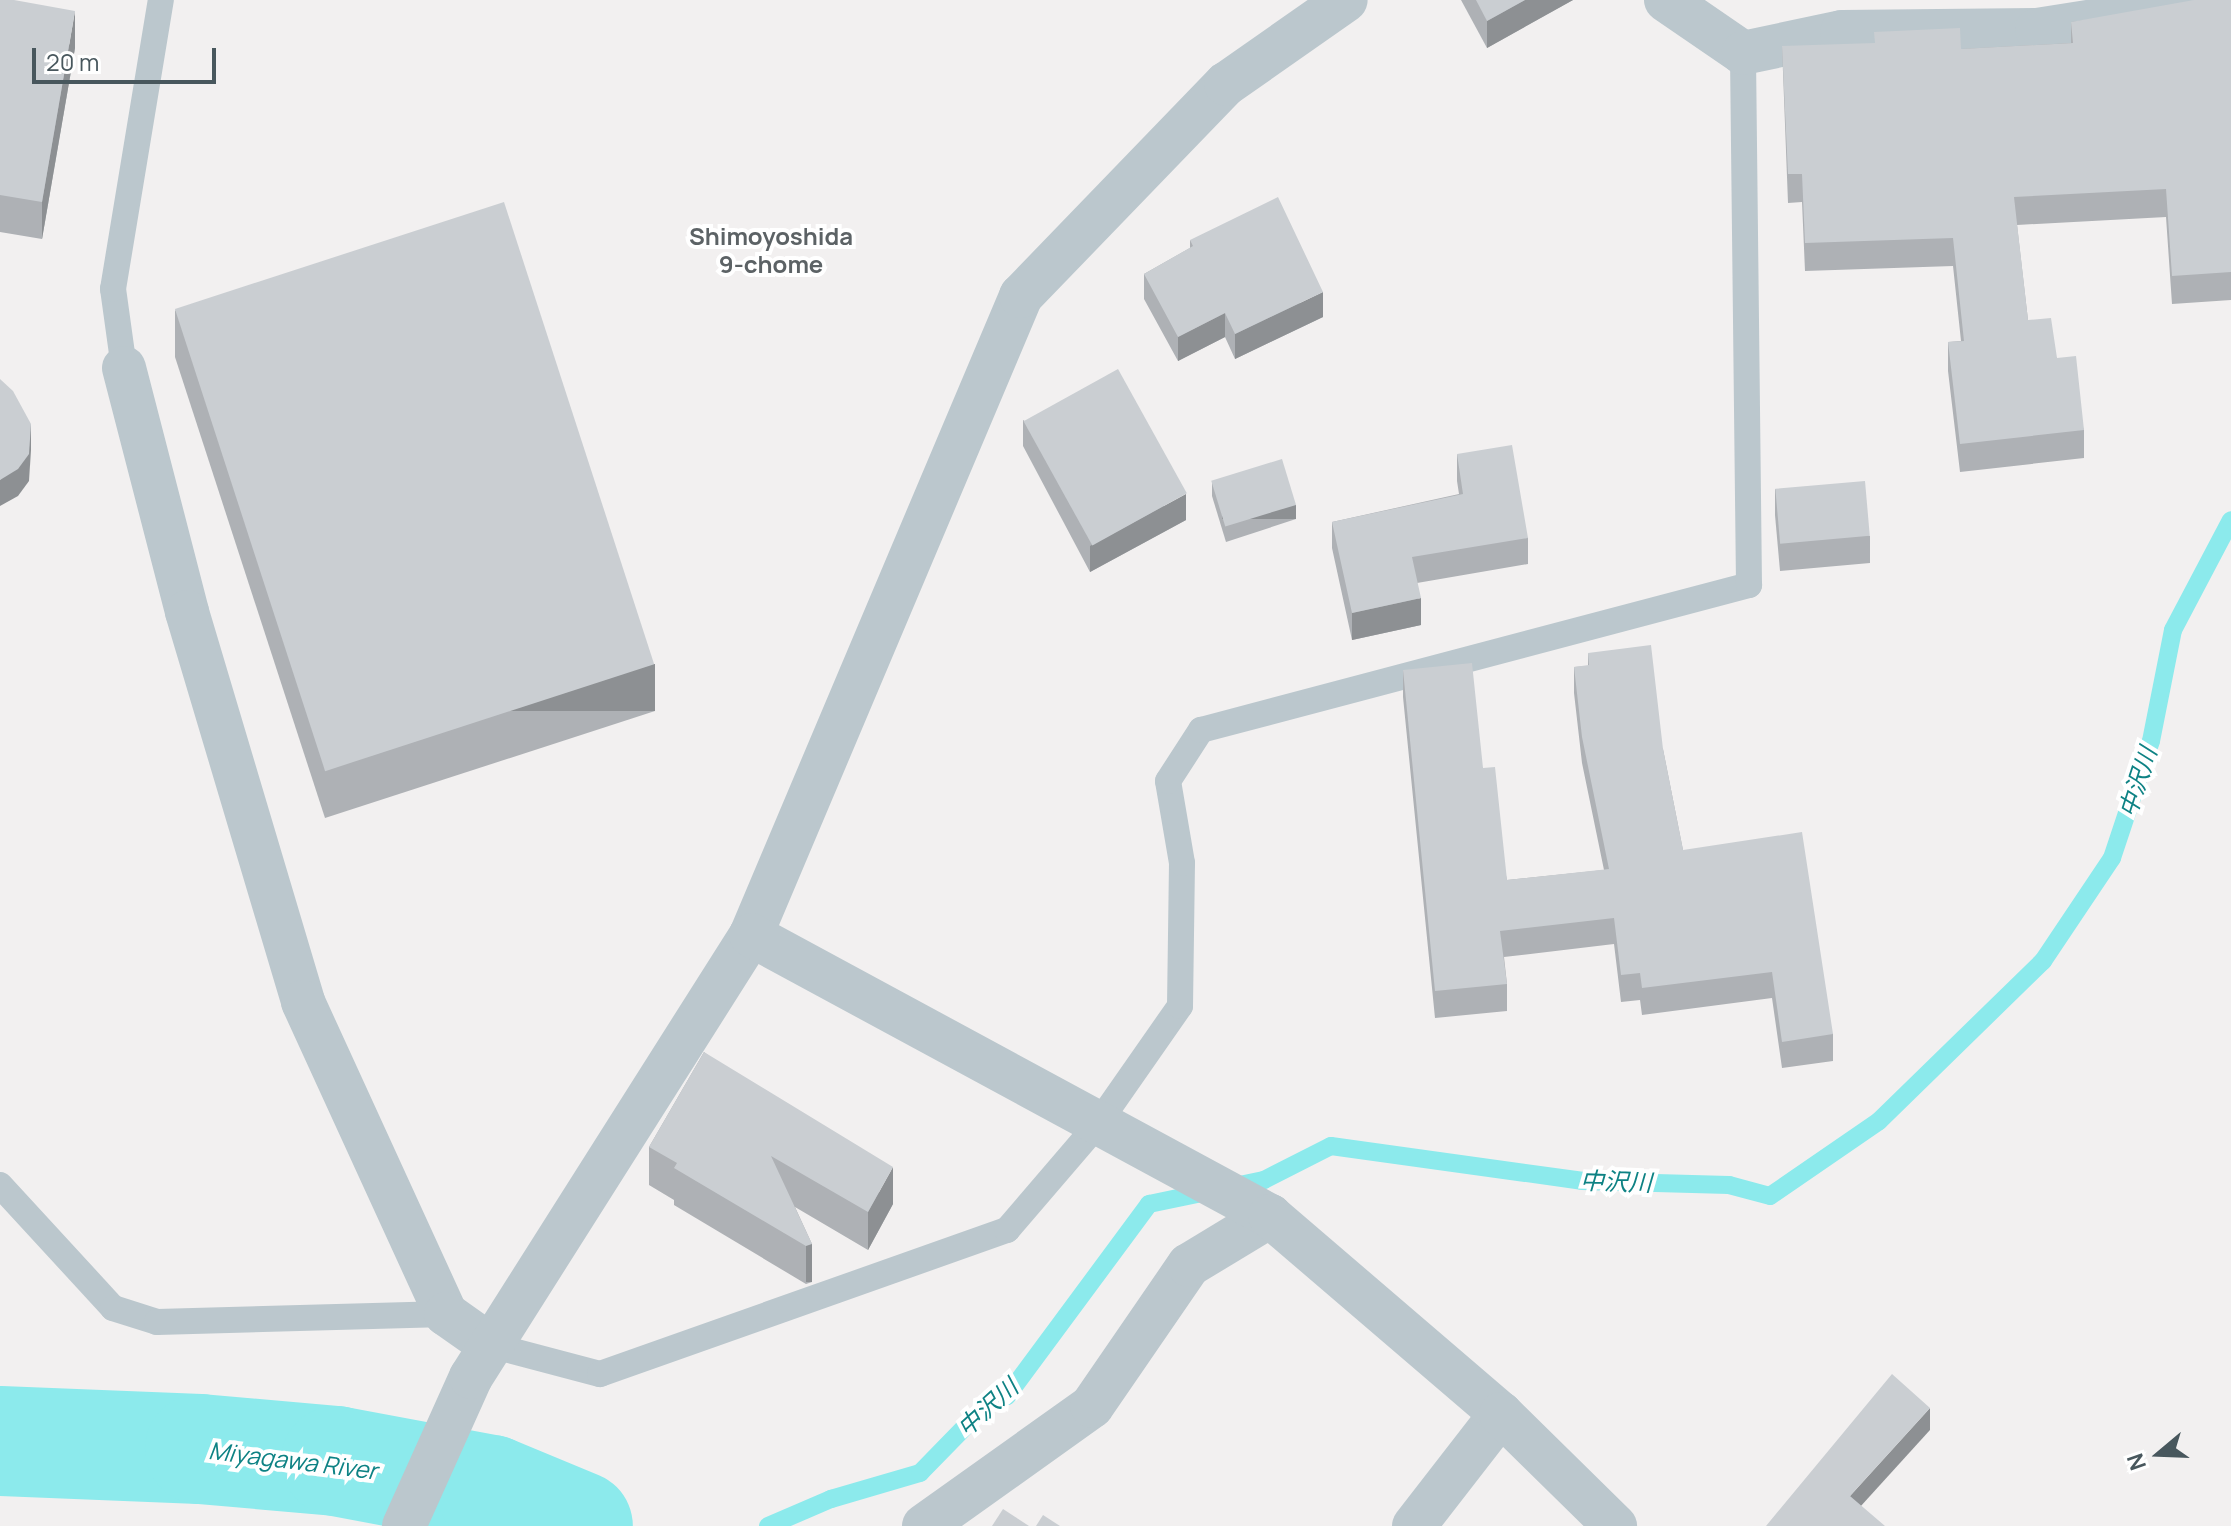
<!DOCTYPE html>
<meta charset="utf-8">
<style>
body{margin:0}
#map{position:relative;width:2231px;height:1526px;overflow:hidden;background:#f2f0f0;font-family:Manrope,"Noto Sans JP",sans-serif}
div>[style]{position:absolute}
.stream>*{height:18px;margin:-9px;padding:0 9px;transform-origin:9px;border-radius:9px;background:#8ceaec}
.river>*{height:110px;margin:-55px;padding:0 55px;transform-origin:55px;border-radius:55px;background:#8ceaec}
.service>*{height:26px;margin:-13px;padding:0 13px;transform-origin:13px;border-radius:13px;background:#bbc7cd}
.minor>*{height:44px;margin:-22px;padding:0 22px;transform-origin:22px;border-radius:22px;background:#bbc7cd}
.tertiary>*{height:44px;margin:-22px;padding:0 22px;transform-origin:22px;border-radius:22px;background:#bbc7cd}
.wall>*{inset:0;background:#aeb1b5}
.shaded-wall>*{inset:0;background:#8d9093;transform-origin:0 0}
.building>*{inset:0;background:#caced2;transform-origin:0 0}
span{translate:-50% -50%;white-space:nowrap;text-align:center;line-height:1.15;-webkit-text-stroke:8px #fff;paint-order:stroke}
.neighbourhood-label{font-size:24px;color:#5c6265;font-weight:700}
.water-label{font-size:24px;color:#0e8284;font-style:italic}
.north{position:absolute;left:2119px;top:1414px;width:80px;height:80px;-webkit-text-stroke:6px #fff;paint-order:stroke;rotate:251deg;font-size:22px;font-weight:700;line-height:32px;text-align:center;color:#48575d}
.north::after{content:'';display:block;margin:auto;width:28px;height:36px;background:#48575d;clip-path:polygon(50% 0,100% 100%,50% 72%,0 100%)}
.scale{position:absolute;left:32px;top:48px;width:184px;height:36px;box-sizing:border-box;border:4px solid #48575d;border-top:0;padding-left:10px;font-size:24px;line-height:28px;white-space:nowrap;color:#48575d;-webkit-text-stroke:6px #fff;paint-order:stroke}
</style>
<div id="map">
<div class="stream">
<div style="left:768px;top:1526px;width:69px;rotate:-23.2deg"></div>
<div style="left:831px;top:1499px;width:93px;rotate:-16.3deg"></div>
<div style="left:920px;top:1473px;width:113px;rotate:-45.7deg"></div>
<div style="left:999px;top:1392px;width:9px;rotate:27deg"></div>
<div style="left:1007px;top:1396px;width:239px;rotate:-53.5deg"></div>
<div style="left:1149px;top:1204px;width:117px;rotate:-11.8deg"></div>
<div style="left:1264px;top:1180px;width:75px;rotate:-26.9deg"></div>
<div style="left:1331px;top:1146px;width:253px;rotate:7.9deg"></div>
<div style="left:1582px;top:1181px;width:147px;rotate:1.6deg"></div>
<div style="left:1729px;top:1185px;width:42px;rotate:15deg"></div>
<div style="left:1770px;top:1196px;width:132px;rotate:-34.5deg"></div>
<div style="left:1879px;top:1121px;width:229px;rotate:-44.3deg"></div>
<div style="left:2043px;top:961px;width:124px;rotate:-56.2deg"></div>
<div style="left:2112px;top:858px;width:123px;rotate:-71.6deg"></div>
<div style="left:2151px;top:741px;width:113px;rotate:-78.8deg"></div>
<div style="left:2173px;top:630px;width:124px;rotate:-62.2deg"></div>
</div>
<div class="river">
<div style="left:0;top:1441px;width:200px;rotate:2.3deg"></div>
<div style="left:200px;top:1449px;width:137px;rotate:5deg"></div>
<div style="left:336px;top:1461px;width:158px;rotate:10.6deg"></div>
<div style="left:491px;top:1490px;width:94px;rotate:22.5deg"></div>
</div>
<div class="service">
<div style="left:124px;top:368px;width:80px;rotate:-97.9deg"></div>
<div style="left:113px;top:289px;width:293px;rotate:-80.6deg"></div>
<div style="left:0;top:1185px;width:167px;rotate:47.4deg"></div>
<div style="left:113px;top:1308px;width:46px;rotate:17.7deg"></div>
<div style="left:157px;top:1322px;width:289px;rotate:-1.6deg"></div>
<div style="left:490px;top:1345px;width:114px;rotate:14.8deg"></div>
<div style="left:600px;top:1374px;width:432px;rotate:-19.5deg"></div>
<div style="left:1007px;top:1230px;width:138px;rotate:-49.4deg"></div>
<div style="left:1097px;top:1125px;width:145px;rotate:-55.1deg"></div>
<div style="left:1180px;top:1006px;width:143px;rotate:-89.2deg"></div>
<div style="left:1182px;top:863px;width:83px;rotate:-99.7deg"></div>
<div style="left:1168px;top:781px;width:61px;rotate:-57.1deg"></div>
<div style="left:1201px;top:730px;width:567px;rotate:-14.82deg"></div>
<div style="left:1749px;top:585px;width:532px;rotate:-90.65deg"></div>
</div>
<div class="minor">
<div style="left:1666px;top:0;width:93px;rotate:34.5deg"></div>
<div style="left:1743px;top:53px;width:101px;rotate:-12deg"></div>
<div style="left:1842px;top:32px;width:195px;rotate:-0.6deg"></div>
<div style="left:2037px;top:30px;width:192px;rotate:-9deg"></div>
<div style="left:124px;top:368px;width:252px;rotate:75.5deg"></div>
<div style="left:187px;top:612px;width:407px;rotate:73.4deg"></div>
<div style="left:303px;top:1002px;width:343px;rotate:65.4deg"></div>
<div style="left:446px;top:1314px;width:54px;rotate:35.2deg"></div>
<div style="left:404px;top:1526px;width:163px;rotate:-65.8deg"></div>
<div style="left:471px;top:1377px;width:523px;rotate:-57.65deg"></div>
<div style="left:751px;top:935px;width:694px;rotate:-67.09deg"></div>
<div style="left:1021px;top:296px;width:295px;rotate:-46deg"></div>
<div style="left:1226px;top:84px;width:146px;rotate:-35deg"></div>
<div style="left:924px;top:1526px;width:206px;rotate:-35.5deg"></div>
<div style="left:1092px;top:1406px;width:171px;rotate:-55.5deg"></div>
<div style="left:1189px;top:1265px;width:95px;rotate:-31.2deg"></div>
<div style="left:1414px;top:1526px;width:142px;rotate:-52.2deg"></div>
</div>
<div class="tertiary">
<div style="left:751px;top:935px;width:590px;rotate:28.43deg"></div>
<div style="left:1270px;top:1216px;width:304px;rotate:40.6deg"></div>
<div style="left:1501px;top:1414px;width:160px;rotate:44.5deg"></div>
</div>
<div class="wall">
<div style="clip-path:polygon(0 0,75px 48px,42px 239px,0 232px)"></div>
<div style="clip-path:polygon(1461px 0,1573px 0,1487px 48px)"></div>
<div style="clip-path:polygon(2231px 0,2231px 300px,2172px 304px,2166px 217px,2017px 225px,2028px 320px,2057px 358px,2084px 430px,2084px 458px,1960px 472px,1948px 371px,1948px 342px,1961px 341px,1953px 266px,1805px 271px,1802px 202px,1788px 203px,1782px 46px,1961px 49px,2071px 43px,2071px 22px)"></div>
<div style="clip-path:polygon(1190px 240px,1323px 317px,1235px 359px,1225px 337px,1178px 361px,1144px 299px,1144px 274px,1190px 248px)"></div>
<div style="clip-path:polygon(175px 310px,655px 711px,325px 818px,175px 357px)"></div>
<div style="clip-path:polygon(1023px 420px,1186px 520px,1090px 572px,1023px 446px)"></div>
<div style="clip-path:polygon(1457px 454px,1528px 538px,1528px 564px,1417px 583px,1421px 625px,1352px 640px,1332px 548px,1332px 522px,1459px 494px,1457px 481px)"></div>
<div style="clip-path:polygon(1212px 482px,1296px 519px,1226px 542px,1212px 496px)"></div>
<div style="clip-path:polygon(1775px 489px,1870px 536px,1870px 563px,1780px 571px,1775px 515px)"></div>
<div style="clip-path:polygon(1588px 653px,1663px 749px,1683px 850px,1833px 1034px,1833px 1061px,1782px 1068px,1772px 998px,1642px 1015px,1640px 1000px,1621px 1002px,1614px 944px,1504px 957px,1507px 984px,1507px 1011px,1435px 1018px,1403px 697px,1403px 670px,1483px 768px,1507px 880px,1604px 870px,1582px 763px,1574px 693px,1574px 667px,1588px 666px)"></div>
<div style="clip-path:polygon(704px 1052px,893px 1204px,868px 1250px,795px 1207px,812px 1244px,812px 1282px,806px 1284px,674px 1205px,674px 1200px,649px 1185px,649px 1147px)"></div>
</div>
<div class="shaded-wall">
<div style="clip-path:polygon(1525px 0,1573px 0,1487px 48px,1487px 21px)"></div>
<div style="clip-path:polygon(75px 11px,75px 48px,42px 239px,42px 202px)"></div>
<div style="clip-path:polygon(1323px 292px,1323px 317px,1235px 359px,1235px 334px)"></div>
<div style="clip-path:polygon(1225px 313px,1225px 337px,1178px 361px,1178px 337px)"></div>
<div style="clip-path:polygon(31px 424px,31px 450px,29px 481px,18px 496px,0 506px,0 480px)"></div>
<div style="clip-path:polygon(1186px 494px,1186px 520px,1090px 572px,1090px 546px)"></div>
<div style="left:1296px;top:505px;width:14px;height:74px;rotate:90deg"></div>
<div style="clip-path:polygon(1421px 598px,1421px 625px,1352px 640px,1352px 613px)"></div>
<div style="left:655px;top:664px;width:47px;height:347px;rotate:90deg"></div>
<div style="clip-path:polygon(893px 1167px,893px 1204px,868px 1250px,868px 1212px)"></div>
<div style="left:812px;top:1244px;width:38px;height:6px;rotate:90deg"></div>
<div style="clip-path:polygon(1930px 1408px,1930px 1430px,1850px 1518px,1850px 1496px)"></div>
</div>
<div class="building">
<div style="clip-path:polygon(0 0,14px 0,75px 11px,42px 202px,0 195px)"></div>
<div style="clip-path:polygon(1476px 0,1525px 0,1487px 21px)"></div>
<div style="clip-path:polygon(2194px 0,2231px 0,2231px 272px,2172px 276px,2166px 189px,2014px 197px,2028px 320px,2051px 318px,2057px 358px,2076px 356px,2084px 430px,1960px 444px,1948px 342px,1964px 341px,1953px 238px,1805px 243px,1802px 174px,1788px 174px,1782px 46px,1875px 43px,1874px 32px,1960px 28px,1961px 49px,2073px 43px,2071px 22px)"></div>
<div style="clip-path:polygon(1278px 197px,1323px 292px,1235px 334px,1225px 313px,1178px 337px,1144px 274px,1193px 246px,1190px 240px)"></div>
<div style="left:504px;top:202px;width:486px;height:346px;rotate:72deg"></div>
<div style="left:1118px;top:369px;width:142px;height:108px;rotate:61deg"></div>
<div style="clip-path:polygon(0 379px,13px 391px,31px 424px,29px 454px,18px 469px,0 480px)"></div>
<div style="clip-path:polygon(1512px 445px,1528px 538px,1412px 557px,1421px 598px,1352px 613px,1332px 522px,1463px 494px,1457px 454px)"></div>
<div style="left:1282px;top:459px;width:48px;height:74px;rotate:73deg"></div>
<div style="left:1865px;top:481px;width:55px;height:90px;rotate:85deg"></div>
<div style="clip-path:polygon(1651px 645px,1663px 749px,1683px 850px,1802px 832px,1833px 1034px,1782px 1042px,1772px 972px,1642px 988px,1640px 973px,1621px 975px,1614px 918px,1500px 931px,1507px 984px,1435px 991px,1403px 670px,1472px 663px,1483px 768px,1495px 767px,1507px 880px,1609px 869px,1582px 737px,1574px 667px,1589px 665px,1588px 653px)"></div>
<div style="clip-path:polygon(704px 1052px,893px 1167px,868px 1212px,771px 1156px,812px 1244px,806px 1246px,674px 1168px,677px 1163px,649px 1147px)"></div>
<div style="clip-path:polygon(1892px 1374px,1930px 1408px,1850px 1496px,1885px 1526px,1766px 1526px)"></div>
<div style="clip-path:polygon(1003px 1509px,1029px 1526px,992px 1526px)"></div>
<div style="clip-path:polygon(1043px 1515px,1060px 1526px,1036px 1526px)"></div>
</div>
<div class="neighbourhood-label">
<span style="left:771px;top:250px">Shimoyoshida<br>9-chome</span>
</div>
<div class="water-label">
<span style="left:2137px;top:782px;rotate:-72deg">中沢川</span>
<span style="left:1616px;top:1181px;rotate:2deg">中沢川</span>
<span style="left:987px;top:1407px;rotate:-42deg">中沢川</span>
<span style="left:293px;top:1460px;rotate:7deg">Miyagawa River</span>
</div>
<div class="north">N</div>
<div class="scale">20 m</div>
</div>
